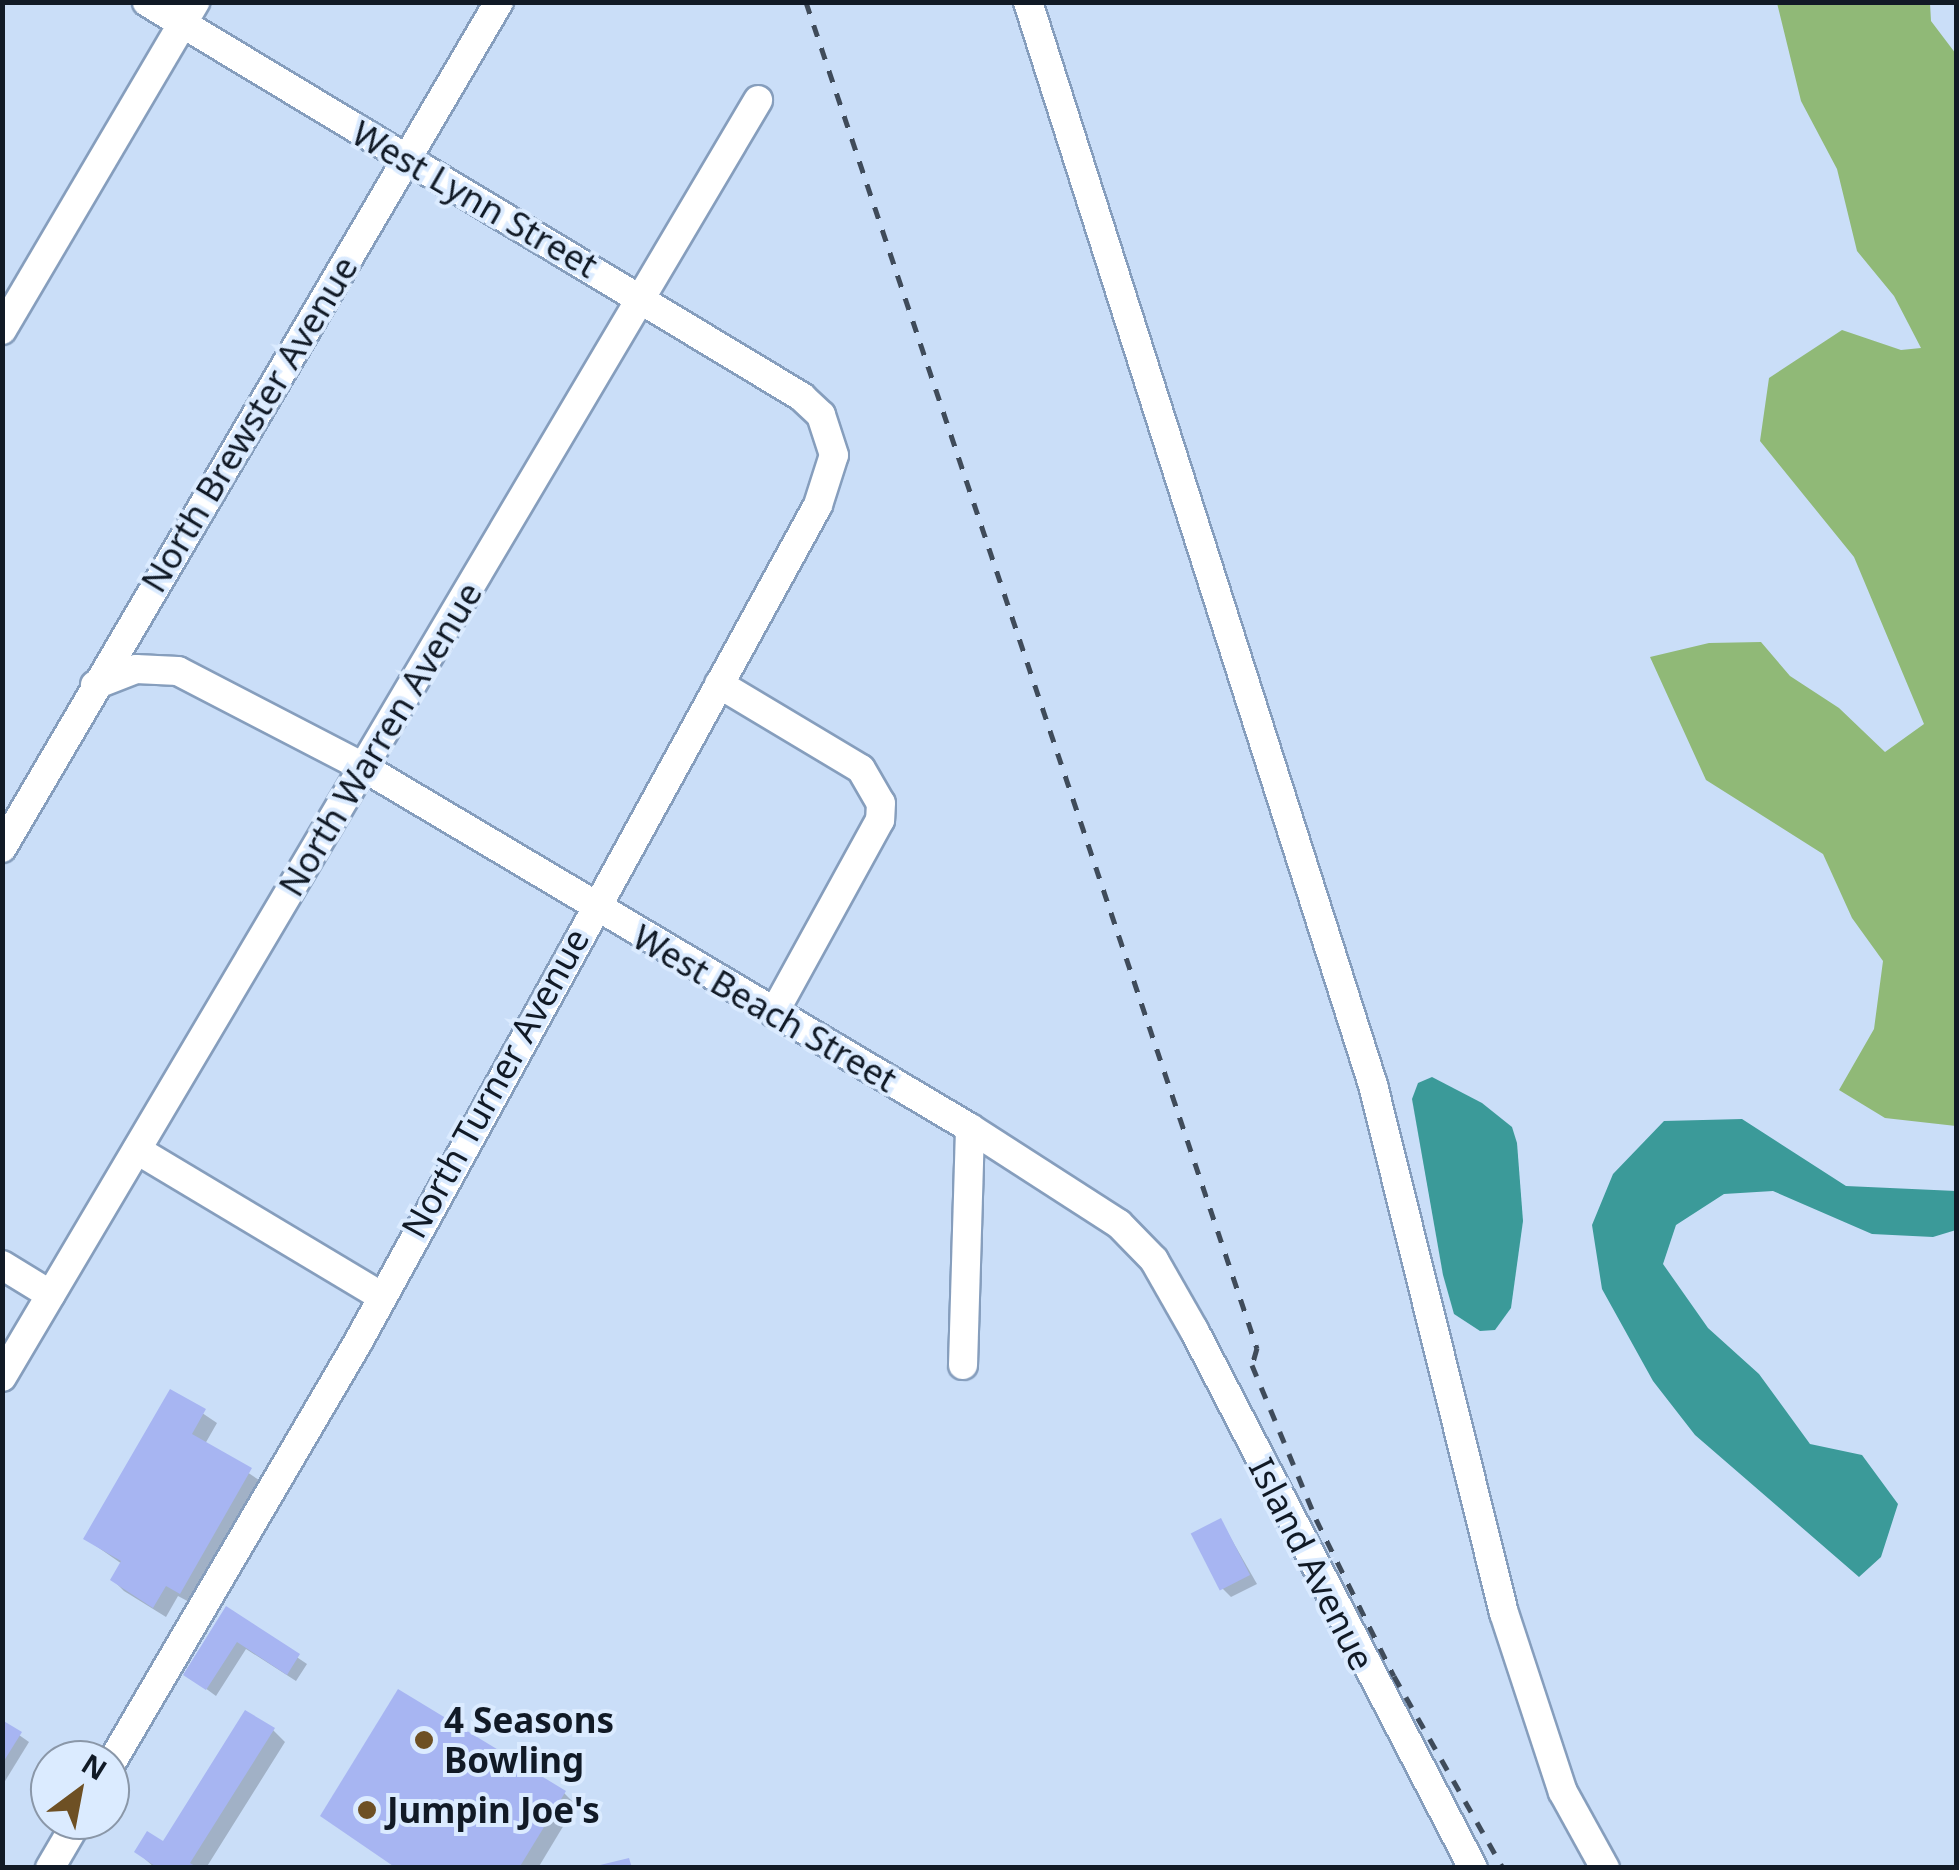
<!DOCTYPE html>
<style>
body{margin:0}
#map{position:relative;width:1959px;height:1870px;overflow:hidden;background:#cadef8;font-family:"Noto Sans",sans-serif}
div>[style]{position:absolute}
.green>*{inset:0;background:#90b977}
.water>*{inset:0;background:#3b9a99}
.shadow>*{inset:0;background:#0003}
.building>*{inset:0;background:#a7b5f2;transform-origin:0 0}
.roads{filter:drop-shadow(2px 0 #869ebd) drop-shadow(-2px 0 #869ebd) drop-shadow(0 2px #869ebd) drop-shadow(0 -2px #869ebd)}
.minor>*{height:28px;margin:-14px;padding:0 14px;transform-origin:14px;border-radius:14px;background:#fff}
.rail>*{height:5px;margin-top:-2.5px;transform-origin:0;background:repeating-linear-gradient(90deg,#3f4b5a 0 12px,transparent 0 24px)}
.dots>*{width:28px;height:28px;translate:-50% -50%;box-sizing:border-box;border:5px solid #dbebff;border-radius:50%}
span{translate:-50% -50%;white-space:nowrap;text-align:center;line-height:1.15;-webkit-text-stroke:8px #dbebff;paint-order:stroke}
.street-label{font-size:35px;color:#111a26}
.poi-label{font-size:35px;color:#111a26;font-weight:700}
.left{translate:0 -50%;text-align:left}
.frame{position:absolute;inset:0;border:5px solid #111a26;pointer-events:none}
.north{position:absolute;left:30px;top:1740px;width:100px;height:100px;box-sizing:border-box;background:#dbebff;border:2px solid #8a97a8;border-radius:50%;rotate:32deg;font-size:28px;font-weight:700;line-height:40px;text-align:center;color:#111a26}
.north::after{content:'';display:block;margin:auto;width:35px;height:45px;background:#6e5024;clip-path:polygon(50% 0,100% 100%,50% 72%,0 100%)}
</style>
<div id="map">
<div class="green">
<div style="clip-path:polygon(1777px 3px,1930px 3px,1931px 21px,1956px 54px,1956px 1126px,1885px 1118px,1839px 1090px,1874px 1029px,1883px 961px,1852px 918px,1823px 854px,1706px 780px,1650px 657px,1709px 643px,1761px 642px,1790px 676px,1839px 708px,1885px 752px,1924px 724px,1854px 557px,1760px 441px,1769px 378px,1842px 330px,1901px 350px,1921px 348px,1894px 296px,1857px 251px,1837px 169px,1801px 101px)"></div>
</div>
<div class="water">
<div style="clip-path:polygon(1432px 1077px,1482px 1103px,1512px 1127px,1517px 1143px,1523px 1221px,1511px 1308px,1495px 1330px,1480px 1331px,1454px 1314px,1443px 1275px,1412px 1099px,1418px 1083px)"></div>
<div style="clip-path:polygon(1742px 1119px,1846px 1186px,1956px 1191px,1956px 1230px,1933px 1237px,1872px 1234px,1773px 1191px,1724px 1194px,1676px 1225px,1663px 1264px,1708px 1328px,1759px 1374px,1810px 1444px,1862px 1455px,1898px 1504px,1881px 1557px,1859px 1577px,1695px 1435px,1653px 1381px,1602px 1289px,1592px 1225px,1613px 1174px,1664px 1121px)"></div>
</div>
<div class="shadow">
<div style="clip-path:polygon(171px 1392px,217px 1423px,205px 1444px,262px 1482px,193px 1604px,178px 1596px,166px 1617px,124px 1591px,113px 1580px,122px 1564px,86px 1539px)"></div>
<div style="clip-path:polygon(1221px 1521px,1257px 1584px,1231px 1597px,1222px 1588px)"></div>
<div style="clip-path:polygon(227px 1610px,307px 1664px,296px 1681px,246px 1649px,216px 1696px,186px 1674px)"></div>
<div style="clip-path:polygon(2px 1723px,29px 1742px,2px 1786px)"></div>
<div style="clip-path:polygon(273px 1730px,285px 1742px,206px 1868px,155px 1868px,137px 1852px,163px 1844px)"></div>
<div style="clip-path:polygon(564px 1793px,576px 1805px,538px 1868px,399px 1868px,323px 1816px)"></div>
</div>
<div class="building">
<div style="clip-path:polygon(170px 1389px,206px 1409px,192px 1434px,252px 1468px,180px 1594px,166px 1586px,153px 1608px,110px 1580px,121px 1561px,83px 1539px)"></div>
<div style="left:1221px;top:1518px;width:64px;height:34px;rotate:63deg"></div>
<div style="clip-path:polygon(226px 1606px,300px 1654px,287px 1675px,237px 1642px,206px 1690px,183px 1675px)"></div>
<div style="clip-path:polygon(398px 1689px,566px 1791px,519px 1868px,396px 1868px,320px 1816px)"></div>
<div style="clip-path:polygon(245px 1710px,275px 1728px,190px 1863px,198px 1868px,158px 1868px,134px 1852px,147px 1831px,163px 1841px)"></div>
<div style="clip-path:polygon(2px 1720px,22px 1732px,2px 1764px)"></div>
<div style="clip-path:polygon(629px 1858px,632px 1868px,596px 1868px,596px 1866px)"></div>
</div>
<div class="roads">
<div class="minor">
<div style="left:1028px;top:2px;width:1137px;rotate:72.33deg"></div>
<div style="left:1373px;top:1085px;width:544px;rotate:76.07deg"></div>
<div style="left:1504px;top:1613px;width:188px;rotate:71.8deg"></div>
<div style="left:1563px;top:1792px;width:87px;rotate:61.1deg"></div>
<div style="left:2px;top:330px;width:381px;rotate:-59.5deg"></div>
<div style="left:719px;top:684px;width:165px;rotate:30.9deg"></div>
<div style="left:861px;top:769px;width:39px;rotate:60deg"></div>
<div style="left:881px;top:803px;width:17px;rotate:93deg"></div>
<div style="left:880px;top:820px;width:220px;rotate:118.8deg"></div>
<div style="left:95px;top:685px;width:44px;rotate:-21.3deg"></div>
<div style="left:136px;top:669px;width:42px;rotate:2.7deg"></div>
<div style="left:178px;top:671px;width:208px;rotate:27.4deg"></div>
<div style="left:363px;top:767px;width:706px;rotate:30.74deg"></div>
<div style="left:970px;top:1128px;width:177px;rotate:32.8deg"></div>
<div style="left:1119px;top:1224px;width:50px;rotate:45.8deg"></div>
<div style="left:1154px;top:1260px;width:81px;rotate:60.3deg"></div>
<div style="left:1194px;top:1330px;width:606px;rotate:62.59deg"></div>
<div style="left:2px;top:848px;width:981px;rotate:-59.57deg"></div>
<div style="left:137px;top:1150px;width:282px;rotate:30.9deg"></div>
<div style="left:2px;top:1265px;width:57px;rotate:31.5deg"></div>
<div style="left:963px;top:1365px;width:237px;rotate:-88.3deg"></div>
<div style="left:2px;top:1377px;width:1484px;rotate:-59.37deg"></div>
<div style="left:110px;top:1765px;width:488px;rotate:-59.6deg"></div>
<div style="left:357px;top:1344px;width:957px;rotate:-61.21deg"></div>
<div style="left:818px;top:505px;width:52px;rotate:-72.3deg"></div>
<div style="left:834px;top:455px;width:42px;rotate:-108deg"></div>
<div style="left:821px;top:415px;width:26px;rotate:-137deg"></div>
<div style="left:802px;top:397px;width:765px;rotate:-148.91deg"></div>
<div style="left:50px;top:1868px;width:56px;rotate:-59.7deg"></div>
</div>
</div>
<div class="rail">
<div style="left:806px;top:2px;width:1420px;rotate:71.48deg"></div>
<div style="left:1257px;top:1348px;width:18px;rotate:106deg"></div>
<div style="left:1252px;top:1365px;width:167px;rotate:67.4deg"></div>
<div style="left:1316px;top:1519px;width:175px;rotate:63.6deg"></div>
<div style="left:1394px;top:1676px;width:221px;rotate:60.4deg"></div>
</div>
<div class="dots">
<div style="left:424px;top:1740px;background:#6e5024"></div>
<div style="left:367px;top:1810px;background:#6e5024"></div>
</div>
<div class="street-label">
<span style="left:475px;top:199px;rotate:30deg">West Lynn Street</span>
<span style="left:249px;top:424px;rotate:-59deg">North Brewster Avenue</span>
<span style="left:380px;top:739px;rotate:-59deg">North Warren Avenue</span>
<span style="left:765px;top:1008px;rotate:30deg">West Beach Street</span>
<span style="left:495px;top:1083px;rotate:-61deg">North Turner Avenue</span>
<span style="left:1312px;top:1564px;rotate:63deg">Island Avenue</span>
</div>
<div class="poi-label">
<span class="left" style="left:444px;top:1740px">4 Seasons<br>Bowling</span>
<span class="left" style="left:387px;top:1810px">Jumpin Joe's</span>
</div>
<div class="frame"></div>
<div class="north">N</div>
</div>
